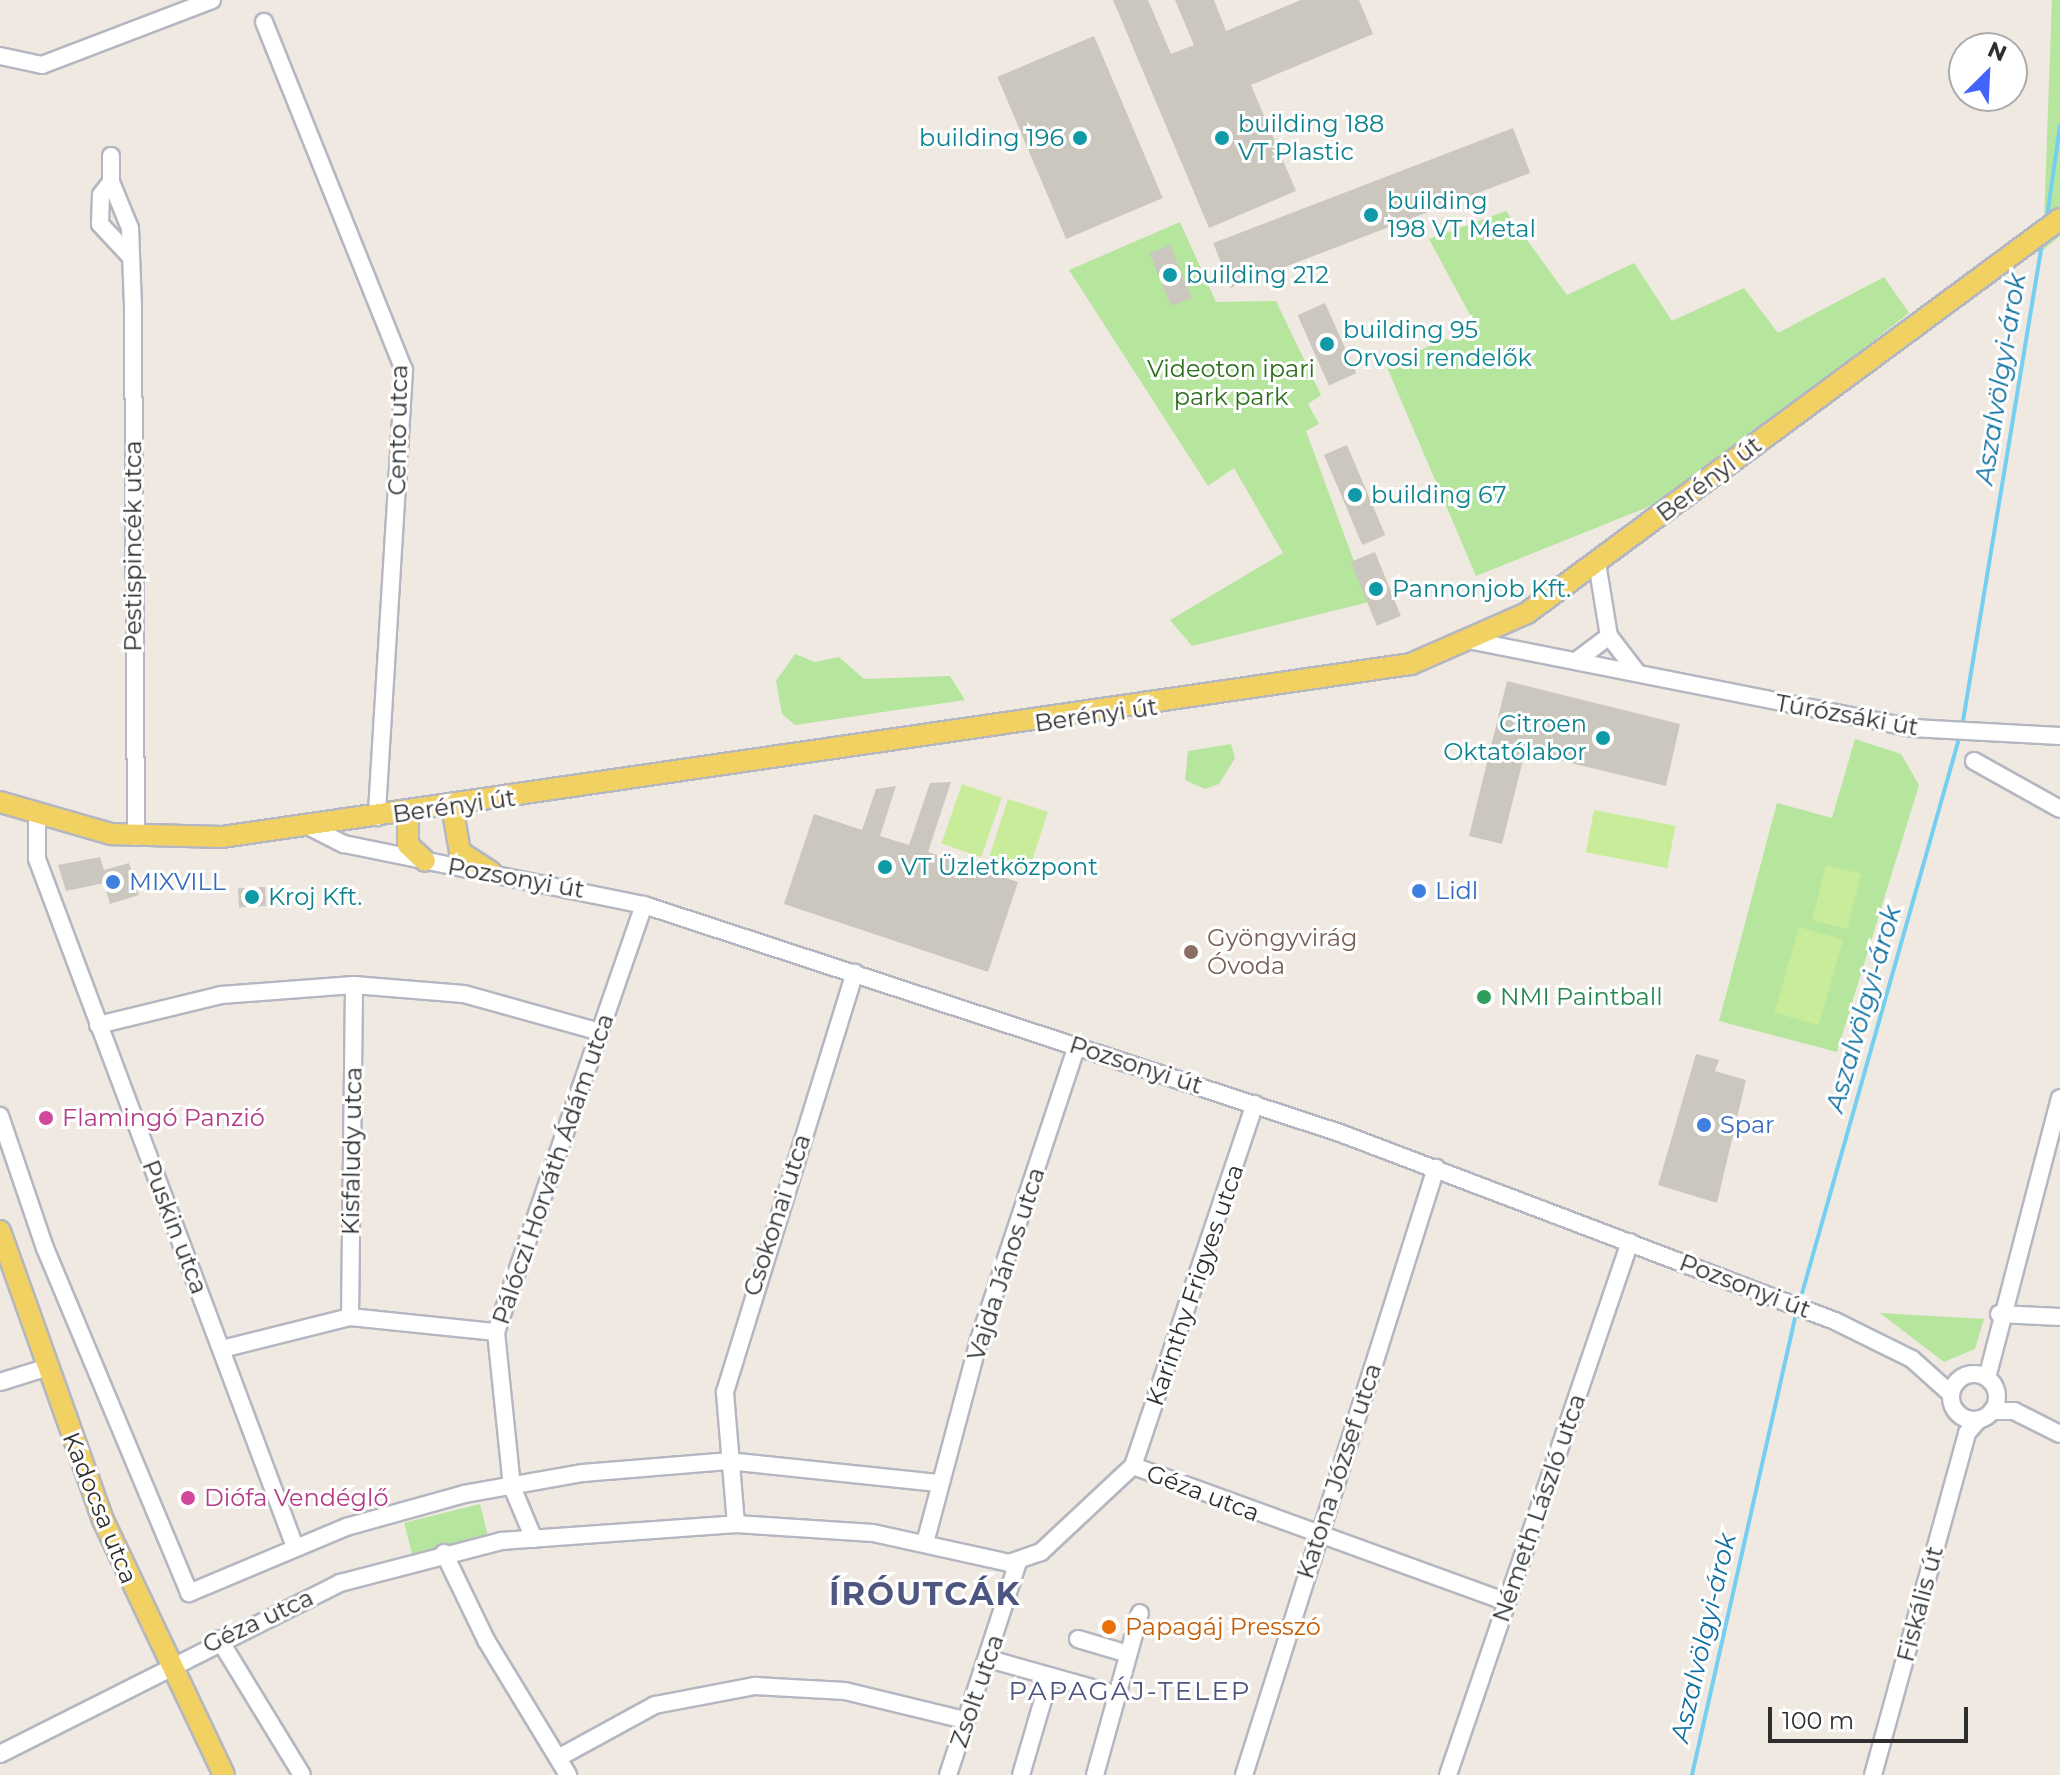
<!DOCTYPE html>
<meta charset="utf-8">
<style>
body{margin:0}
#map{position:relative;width:2060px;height:1775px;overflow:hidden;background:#efe9e1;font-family:Montserrat,sans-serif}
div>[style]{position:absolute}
.green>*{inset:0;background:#b6e59e;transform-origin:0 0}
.pitch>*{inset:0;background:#c9ec9a;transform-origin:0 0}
.stream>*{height:4px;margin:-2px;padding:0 2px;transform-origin:2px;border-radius:2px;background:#75cff0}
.building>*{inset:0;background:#cbc7bf;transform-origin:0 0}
.roads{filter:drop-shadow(2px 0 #b4b7c1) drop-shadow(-2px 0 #b4b7c1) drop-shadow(0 2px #b4b7c1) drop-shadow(0 -2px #b4b7c1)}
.minor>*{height:16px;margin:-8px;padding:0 8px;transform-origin:8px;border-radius:8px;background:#fff}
.minor>.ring{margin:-8px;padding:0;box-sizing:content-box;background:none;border:16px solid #fff;border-radius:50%}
.major>*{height:20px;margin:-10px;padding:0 10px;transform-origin:10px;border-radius:10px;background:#f2d163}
.dots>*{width:22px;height:22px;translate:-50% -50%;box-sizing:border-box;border:4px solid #fff;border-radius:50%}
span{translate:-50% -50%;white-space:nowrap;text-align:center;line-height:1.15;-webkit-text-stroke:6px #fff;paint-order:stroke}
.culture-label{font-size:24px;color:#0d838f}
.left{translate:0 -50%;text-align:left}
.right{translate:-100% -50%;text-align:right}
.park-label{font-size:24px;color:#2c6e1b}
.street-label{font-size:24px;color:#2e2e2e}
.shop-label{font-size:24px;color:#366cbe}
.education-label{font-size:24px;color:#785e54}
.leisure-label{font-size:24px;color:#27864d}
.hotel-label{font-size:24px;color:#b23c85}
.food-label{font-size:24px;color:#c56008}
.water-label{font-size:26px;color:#0d6fa3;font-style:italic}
.neighbourhood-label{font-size:26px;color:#4d5680;letter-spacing:2px}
.district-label{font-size:32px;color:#4d5680;font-weight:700;letter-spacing:2px}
.north{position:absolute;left:1948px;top:32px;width:80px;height:80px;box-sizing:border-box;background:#fff;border:2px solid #ababab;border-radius:50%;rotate:24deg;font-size:22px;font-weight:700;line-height:32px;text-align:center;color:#2e2e2e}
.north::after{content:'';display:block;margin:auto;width:28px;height:36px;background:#4264fb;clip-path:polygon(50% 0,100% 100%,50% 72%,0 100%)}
.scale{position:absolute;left:1768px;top:1707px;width:200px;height:36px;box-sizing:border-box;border:4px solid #2e2e2e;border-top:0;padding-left:10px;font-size:24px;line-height:28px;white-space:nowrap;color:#2e2e2e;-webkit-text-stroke:6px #fff;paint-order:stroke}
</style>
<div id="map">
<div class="green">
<div style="clip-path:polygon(2052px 0,2060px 0,2060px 236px,2043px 250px)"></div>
<div style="clip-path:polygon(1506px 211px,1567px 295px,1634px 263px,1672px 321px,1744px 288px,1778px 333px,1884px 277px,1909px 313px,1673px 497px,1476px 576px,1386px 365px,1476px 326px,1429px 239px)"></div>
<div style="clip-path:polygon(1180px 222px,1216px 302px,1276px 301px,1321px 395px,1308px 404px,1319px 424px,1306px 431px,1369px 602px,1192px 646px,1170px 620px,1283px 553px,1234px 468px,1208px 486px,1069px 270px)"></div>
<div style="clip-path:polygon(795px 654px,815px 662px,839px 657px,864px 679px,950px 676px,965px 700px,795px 725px,782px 714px,776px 681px)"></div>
<div style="clip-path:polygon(1855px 739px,1901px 754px,1919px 785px,1837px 1052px,1719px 1021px,1777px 803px,1832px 818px)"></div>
<div style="clip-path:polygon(1231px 744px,1235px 758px,1219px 784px,1205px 789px,1185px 780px,1188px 751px)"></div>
<div style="clip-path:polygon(1880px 1313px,1984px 1319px,1975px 1349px,1944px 1362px)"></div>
<div style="left:480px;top:1504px;width:33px;height:78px;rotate:76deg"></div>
</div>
<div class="pitch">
<div style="left:962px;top:784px;width:42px;height:63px;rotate:19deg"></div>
<div style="left:1008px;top:799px;width:42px;height:62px;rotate:18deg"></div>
<div style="left:1594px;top:810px;width:83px;height:43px;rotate:11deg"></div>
<div style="left:1826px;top:865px;width:36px;height:57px;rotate:14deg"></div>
<div style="left:1799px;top:927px;width:46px;height:89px;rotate:16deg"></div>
</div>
<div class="stream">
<div style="left:2047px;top:217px;width:92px;rotate:-81.9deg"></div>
<div style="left:1962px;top:727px;width:485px;rotate:-80.6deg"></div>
<div style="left:1799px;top:1304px;width:591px;rotate:-74.2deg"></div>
<div style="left:1692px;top:1775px;width:475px;rotate:-77.3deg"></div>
</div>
<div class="building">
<div style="clip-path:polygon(1113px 0,1148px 0,1171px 54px,1194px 45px,1175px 0,1214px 0,1226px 31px,1301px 0,1359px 0,1373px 34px,1251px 85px,1296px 191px,1209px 228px)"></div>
<div style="left:1094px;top:36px;width:176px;height:105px;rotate:67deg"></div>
<div style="left:1513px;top:128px;width:48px;height:321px;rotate:69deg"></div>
<div style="left:1170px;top:245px;width:57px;height:22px;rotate:68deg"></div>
<div style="left:1325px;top:303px;width:77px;height:30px;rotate:66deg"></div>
<div style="left:1347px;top:445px;width:98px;height:25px;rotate:67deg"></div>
<div style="left:1375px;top:552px;width:69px;height:26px;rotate:68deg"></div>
<div style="clip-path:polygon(1507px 681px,1680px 724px,1666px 786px,1525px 752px,1502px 844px,1469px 836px)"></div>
<div style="clip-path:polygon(951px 782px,928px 852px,1018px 882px,988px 972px,784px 904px,814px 814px,862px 830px,876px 789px,896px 786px,880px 836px,909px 845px,930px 783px)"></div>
<div style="clip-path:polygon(100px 857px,104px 870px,129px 863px,139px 895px,110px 904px,104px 883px,66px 891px,58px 865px)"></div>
<div style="left:265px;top:887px;width:19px;height:27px;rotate:87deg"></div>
<div style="clip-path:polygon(1696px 1054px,1719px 1060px,1715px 1071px,1746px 1080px,1717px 1203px,1658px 1185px)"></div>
</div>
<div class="roads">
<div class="minor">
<div style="left:264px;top:22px;width:375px;rotate:68.1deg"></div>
<div style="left:404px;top:370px;width:448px;rotate:93.5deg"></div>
<div style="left:0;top:56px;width:43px;rotate:12.1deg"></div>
<div style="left:42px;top:65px;width:182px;rotate:-20.9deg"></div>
<div style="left:111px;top:156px;width:26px;rotate:90deg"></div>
<div style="left:111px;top:182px;width:50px;rotate:67.6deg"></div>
<div style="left:130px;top:228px;width:79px;rotate:87.8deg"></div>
<div style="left:133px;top:307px;width:530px;rotate:89.68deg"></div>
<div style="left:111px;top:182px;width:16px;rotate:128deg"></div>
<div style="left:101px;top:195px;width:29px;rotate:92deg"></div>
<div style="left:100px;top:224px;width:42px;rotate:46.9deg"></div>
<div style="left:1597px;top:563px;width:74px;rotate:80.7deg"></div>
<div style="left:1609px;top:636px;width:44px;rotate:52.4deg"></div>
<div style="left:1473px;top:641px;width:448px;rotate:11.2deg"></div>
<div style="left:1912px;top:728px;width:148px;rotate:3.1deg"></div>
<div style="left:1576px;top:661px;width:41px;rotate:-37.1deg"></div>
<div style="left:1974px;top:761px;width:98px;rotate:29.2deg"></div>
<div style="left:37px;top:815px;width:44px;rotate:90deg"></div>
<div style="left:37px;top:859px;width:735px;rotate:69.44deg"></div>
<div style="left:310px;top:827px;width:38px;rotate:27deg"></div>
<div style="left:344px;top:844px;width:306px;rotate:11.5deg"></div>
<div style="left:644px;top:905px;width:732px;rotate:18.14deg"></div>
<div style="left:1340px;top:1133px;width:529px;rotate:20.8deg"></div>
<div style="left:1835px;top:1321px;width:86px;rotate:26.3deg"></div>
<div style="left:1912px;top:1359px;width:52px;rotate:41.9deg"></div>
<div style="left:98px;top:1025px;width:127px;rotate:-13.7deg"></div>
<div style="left:221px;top:995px;width:133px;rotate:-4.3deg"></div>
<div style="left:354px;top:985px;width:110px;rotate:4.7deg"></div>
<div style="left:464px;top:994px;width:141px;rotate:15.6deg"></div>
<div style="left:0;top:1116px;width:139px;rotate:71.2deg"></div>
<div style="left:45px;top:1248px;width:374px;rotate:67.3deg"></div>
<div style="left:189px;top:1593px;width:170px;rotate:-22.8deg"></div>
<div style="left:346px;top:1527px;width:123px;rotate:-15.6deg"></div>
<div style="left:464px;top:1494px;width:121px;rotate:-10deg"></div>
<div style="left:583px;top:1473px;width:145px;rotate:-4.7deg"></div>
<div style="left:728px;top:1461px;width:211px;rotate:6deg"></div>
<div style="left:1999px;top:1314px;width:61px;rotate:2.8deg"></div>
<div style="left:350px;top:1317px;width:332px;rotate:-89.3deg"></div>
<div style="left:222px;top:1349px;width:132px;rotate:-14deg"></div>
<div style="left:350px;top:1317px;width:147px;rotate:5.9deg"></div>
<div class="ring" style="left:1951px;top:1374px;width:30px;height:30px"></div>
<div style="left:1987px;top:1378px;width:289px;rotate:-75.4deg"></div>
<div style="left:0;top:1382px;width:47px;rotate:-17.3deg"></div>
<div style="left:1992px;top:1411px;width:22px"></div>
<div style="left:2014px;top:1411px;width:51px;rotate:26.6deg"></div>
<div style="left:1133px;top:1466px;width:397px;rotate:20deg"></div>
<div style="left:736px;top:1524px;width:132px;rotate:-94.8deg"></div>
<div style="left:725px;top:1392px;width:439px;rotate:-72.8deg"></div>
<div style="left:534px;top:1539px;width:56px;rotate:-112.9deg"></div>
<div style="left:512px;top:1487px;width:156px;rotate:-95.9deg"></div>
<div style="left:496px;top:1332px;width:452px;rotate:-70.9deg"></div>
<div style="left:925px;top:1543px;width:210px;rotate:-75.1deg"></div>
<div style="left:979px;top:1340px;width:310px;rotate:-71.6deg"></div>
<div style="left:444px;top:1553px;width:97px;rotate:64.2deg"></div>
<div style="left:486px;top:1640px;width:158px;rotate:58.7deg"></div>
<div style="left:219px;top:1639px;width:159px;rotate:58.6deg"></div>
<div style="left:1078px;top:1639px;width:52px;rotate:16.7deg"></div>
<div style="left:989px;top:1659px;width:133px;rotate:15.7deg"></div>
<div style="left:0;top:1754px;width:381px;rotate:-26.7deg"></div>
<div style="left:340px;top:1583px;width:166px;rotate:-14.6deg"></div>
<div style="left:501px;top:1541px;width:236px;rotate:-4.1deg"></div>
<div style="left:736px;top:1524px;width:137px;rotate:3.8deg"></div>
<div style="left:873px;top:1533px;width:139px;rotate:12.4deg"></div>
<div style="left:1009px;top:1563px;width:34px;rotate:-19deg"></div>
<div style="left:1041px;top:1552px;width:126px;rotate:-43.1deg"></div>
<div style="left:1133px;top:1466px;width:382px;rotate:-71.4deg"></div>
<div style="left:558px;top:1758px;width:111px;rotate:-28.7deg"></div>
<div style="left:655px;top:1705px;width:102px;rotate:-10.8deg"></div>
<div style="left:755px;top:1686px;width:90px;rotate:3.2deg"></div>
<div style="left:845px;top:1691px;width:123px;rotate:13.6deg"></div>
<div style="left:948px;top:1775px;width:224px;rotate:-71.8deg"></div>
<div style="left:1021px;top:1775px;width:103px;rotate:-73.7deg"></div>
<div style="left:1095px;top:1775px;width:168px;rotate:-74.5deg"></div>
<div style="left:1244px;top:1775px;width:637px;rotate:-72.45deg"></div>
<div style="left:1448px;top:1775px;width:563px;rotate:-71.15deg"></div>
<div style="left:1873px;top:1775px;width:355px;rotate:-74.6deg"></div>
<div style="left:1967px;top:1433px;width:18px;rotate:-49deg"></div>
</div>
<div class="major">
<div style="left:0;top:802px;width:116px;rotate:16.1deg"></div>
<div style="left:111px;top:834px;width:111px;rotate:1.5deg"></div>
<div style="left:222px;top:837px;width:1202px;rotate:-8.28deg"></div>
<div style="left:1411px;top:664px;width:127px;rotate:-23.7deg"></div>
<div style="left:1527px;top:613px;width:663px;rotate:-36.47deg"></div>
<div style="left:452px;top:806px;width:47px;rotate:80.1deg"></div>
<div style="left:460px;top:852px;width:37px;rotate:33deg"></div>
<div style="left:408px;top:813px;width:32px;rotate:90deg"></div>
<div style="left:408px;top:845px;width:23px;rotate:43deg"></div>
<div style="left:0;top:1231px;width:307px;rotate:70.4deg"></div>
<div style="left:103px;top:1520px;width:282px;rotate:64.6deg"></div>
</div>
</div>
<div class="dots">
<div style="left:1080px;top:138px;background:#0f9aa8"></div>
<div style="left:1222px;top:138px;background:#0f9aa8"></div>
<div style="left:1371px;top:215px;background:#0f9aa8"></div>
<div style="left:1170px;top:275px;background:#0f9aa8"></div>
<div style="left:1327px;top:344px;background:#0f9aa8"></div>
<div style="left:1355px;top:495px;background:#0f9aa8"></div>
<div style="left:1376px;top:589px;background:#0f9aa8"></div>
<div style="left:1603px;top:738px;background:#0f9aa8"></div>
<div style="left:885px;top:867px;background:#0f9aa8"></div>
<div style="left:113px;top:882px;background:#3f7fe0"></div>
<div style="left:1419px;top:891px;background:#3f7fe0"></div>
<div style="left:252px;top:897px;background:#0f9aa8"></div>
<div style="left:1191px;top:952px;background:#8d6e63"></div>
<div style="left:1484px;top:997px;background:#2e9e5b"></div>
<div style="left:46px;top:1118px;background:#d1479c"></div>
<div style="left:1704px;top:1125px;background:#3f7fe0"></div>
<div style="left:188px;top:1498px;background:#d1479c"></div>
<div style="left:1109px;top:1627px;background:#e8710a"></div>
</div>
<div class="culture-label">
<span class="left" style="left:1238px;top:138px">building 188<br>VT Plastic</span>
<span class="right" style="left:1064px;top:138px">building 196</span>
<span class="left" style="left:1387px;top:215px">building<br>198 VT Metal</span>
<span class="left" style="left:1186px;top:275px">building 212</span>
<span class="left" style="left:1343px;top:344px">building 95<br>Orvosi rendelők</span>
<span class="left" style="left:1371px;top:495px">building 67</span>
<span class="left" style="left:1392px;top:589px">Pannonjob Kft.</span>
<span class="right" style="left:1587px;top:738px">Citroen<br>Oktatólabor</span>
<span class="left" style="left:901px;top:867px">VT Üzletközpont</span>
<span class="left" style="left:268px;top:897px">Kroj Kft.</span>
</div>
<div class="park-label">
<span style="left:1231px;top:383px">Videoton ipari<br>park park</span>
</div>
<div class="street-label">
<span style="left:398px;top:430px;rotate:-89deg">Cento utca</span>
<span style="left:1709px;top:479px;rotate:-37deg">Berényi út</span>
<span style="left:133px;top:546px;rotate:-90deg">Pestispincék utca</span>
<span style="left:1096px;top:715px;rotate:-8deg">Berényi út</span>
<span style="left:1847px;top:715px;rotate:10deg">Túrózsáki út</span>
<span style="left:454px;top:806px;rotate:-8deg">Berényi út</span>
<span style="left:516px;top:878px;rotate:10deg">Pozsonyi út</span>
<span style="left:1136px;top:1065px;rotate:18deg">Pozsonyi út</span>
<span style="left:352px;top:1151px;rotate:-89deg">Kisfaludy utca</span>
<span style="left:553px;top:1169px;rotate:-71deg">Pálóczi Horváth Ádám utca</span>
<span style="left:777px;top:1215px;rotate:-72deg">Csokonai utca</span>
<span style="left:175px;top:1227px;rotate:69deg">Puskin utca</span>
<span style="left:1006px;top:1264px;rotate:-72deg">Vajda János utca</span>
<span style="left:1195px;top:1285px;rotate:-71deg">Karinthy Frigyes utca</span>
<span style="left:1745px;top:1286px;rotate:21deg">Pozsonyi út</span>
<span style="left:1339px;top:1471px;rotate:-72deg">Katona József utca</span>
<span style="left:1203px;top:1493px;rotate:21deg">Géza utca</span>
<span style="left:100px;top:1508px;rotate:68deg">Kadocsa utca</span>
<span style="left:1539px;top:1508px;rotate:-71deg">Németh László utca</span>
<span style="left:1920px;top:1604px;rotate:-75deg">Fiskális út</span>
<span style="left:258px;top:1621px;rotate:-25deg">Géza utca</span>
<span style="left:977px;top:1691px;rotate:-71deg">Zsolt utca</span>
</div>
<div class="shop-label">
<span class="left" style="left:129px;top:882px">MIXVILL</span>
<span class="left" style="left:1435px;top:891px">Lidl</span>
<span class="left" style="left:1720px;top:1125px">Spar</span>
</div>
<div class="education-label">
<span class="left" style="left:1207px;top:952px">Gyöngyvirág<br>Óvoda</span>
</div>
<div class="leisure-label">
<span class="left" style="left:1500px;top:997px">NMI Paintball</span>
</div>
<div class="hotel-label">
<span class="left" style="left:62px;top:1118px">Flamingó Panzió</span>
<span class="left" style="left:204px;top:1498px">Diófa Vendéglő</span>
</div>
<div class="food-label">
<span class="left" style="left:1125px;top:1627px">Papagáj Presszó</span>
</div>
<div class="water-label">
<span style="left:2001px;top:379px;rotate:-81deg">Aszalvölgyi-árok</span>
<span style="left:1864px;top:1009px;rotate:-74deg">Aszalvölgyi-árok</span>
<span style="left:1704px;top:1638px;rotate:-77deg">Aszalvölgyi-árok</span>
</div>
<div class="neighbourhood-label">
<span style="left:1130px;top:1692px">PAPAGÁJ-TELEP</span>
</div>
<div class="district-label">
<span style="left:925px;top:1594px">ÍRÓUTCÁK</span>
</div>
<div class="north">N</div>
<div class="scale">100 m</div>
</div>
